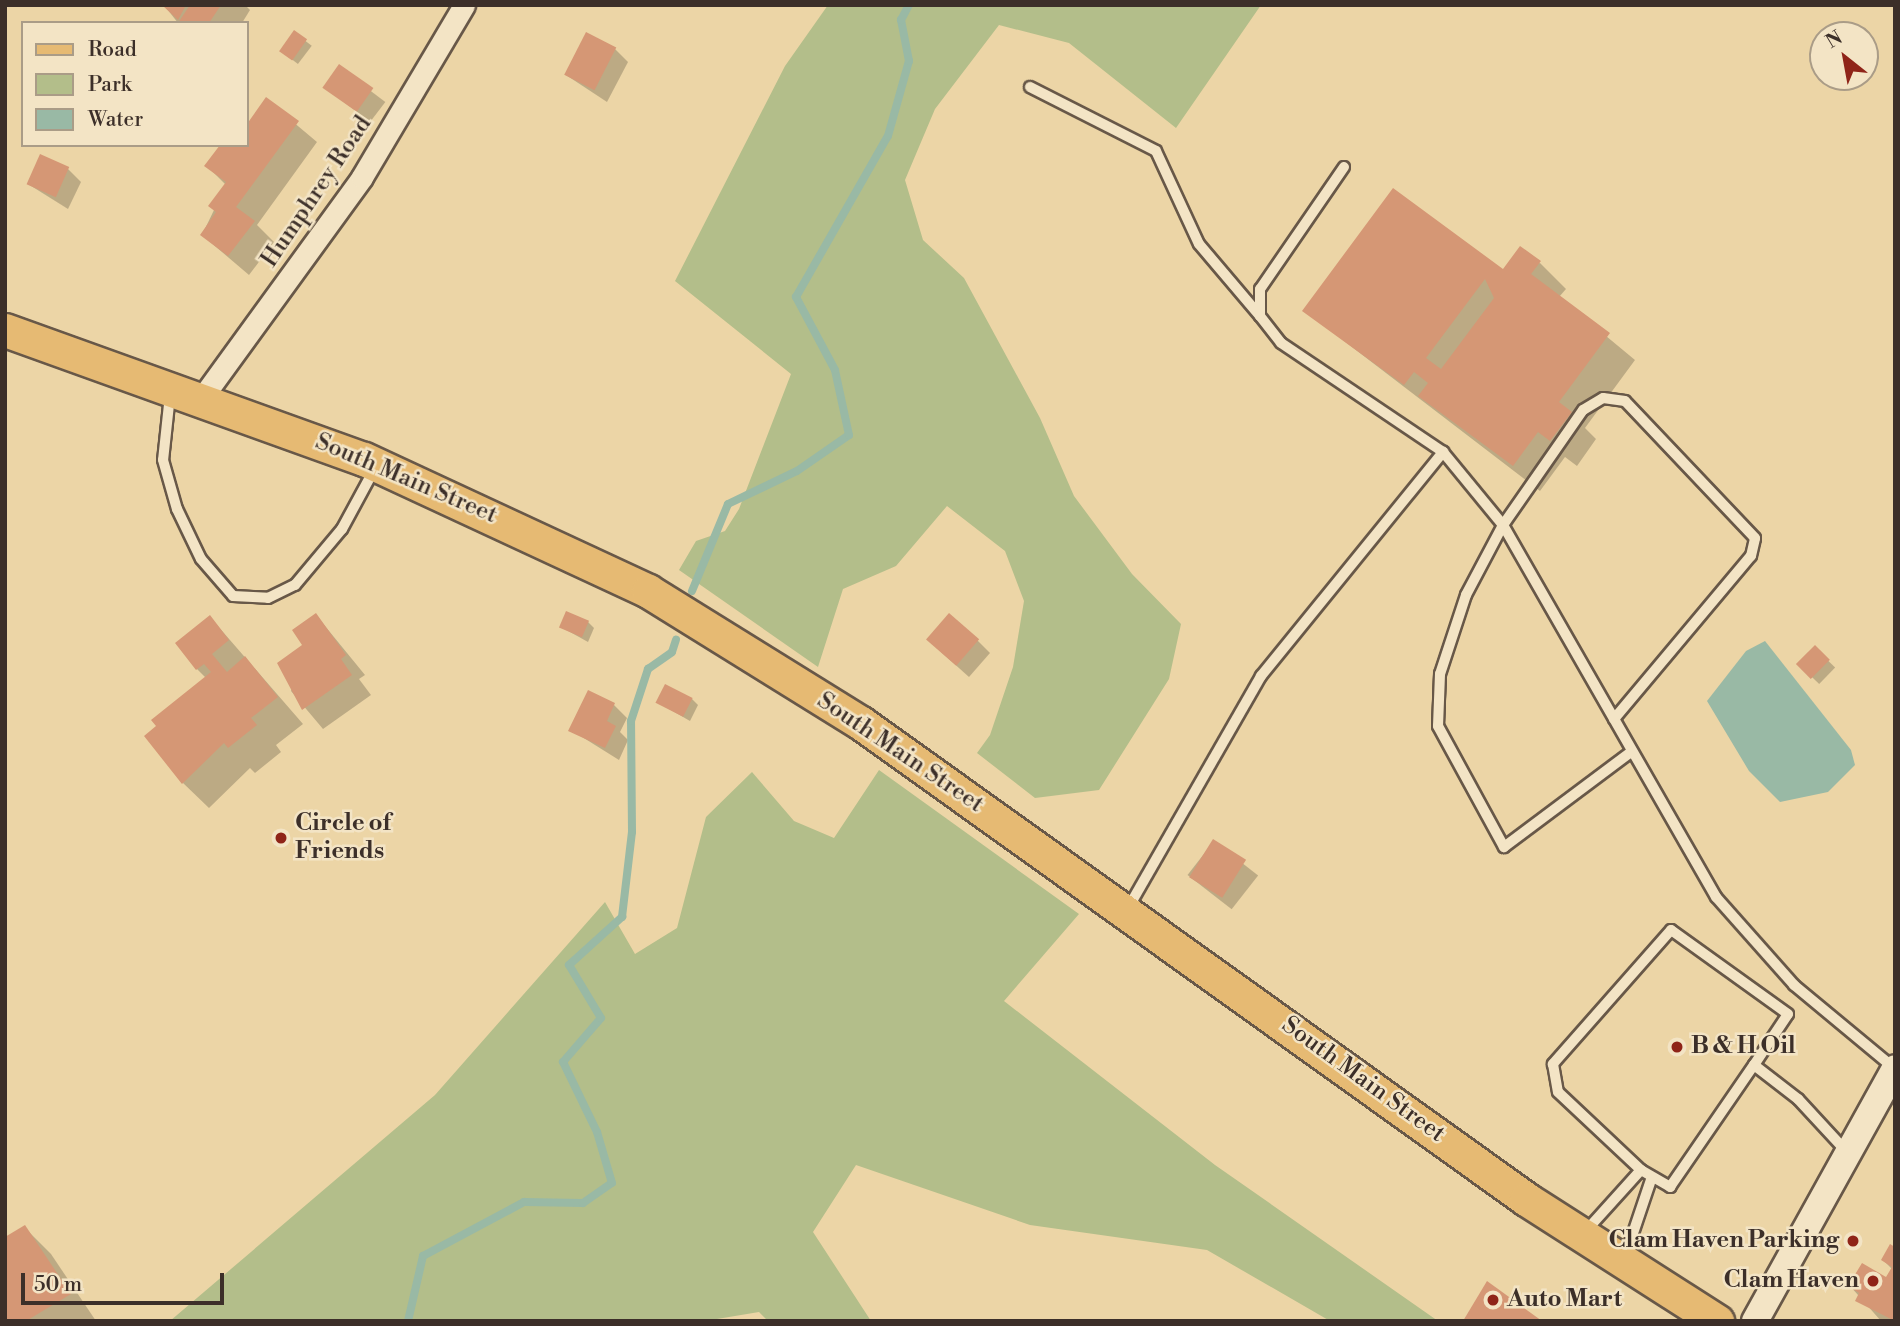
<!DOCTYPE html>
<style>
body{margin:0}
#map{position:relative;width:1900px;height:1326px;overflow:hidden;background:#ecd5a6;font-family:"Libre Bodoni",serif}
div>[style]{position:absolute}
.green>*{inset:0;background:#b3be8a}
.water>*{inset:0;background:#99b9a5}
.shadow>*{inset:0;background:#0003;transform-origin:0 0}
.stream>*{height:8px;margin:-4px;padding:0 4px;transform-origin:4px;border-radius:4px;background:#99b9a5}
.building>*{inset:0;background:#d59775;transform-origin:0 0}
.roads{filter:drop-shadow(2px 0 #685848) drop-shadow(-2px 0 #685848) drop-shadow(0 2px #685848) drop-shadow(0 -2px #685848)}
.service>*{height:10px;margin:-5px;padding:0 5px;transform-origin:5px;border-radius:5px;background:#f3e4c5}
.minor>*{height:21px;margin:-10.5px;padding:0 10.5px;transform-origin:10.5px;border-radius:10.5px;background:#f3e4c5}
.tertiary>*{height:26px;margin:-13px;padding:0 13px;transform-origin:13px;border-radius:13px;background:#f3e4c5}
.primary>*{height:33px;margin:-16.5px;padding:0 16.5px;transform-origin:16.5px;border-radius:16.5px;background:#e6ba73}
.dots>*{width:19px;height:19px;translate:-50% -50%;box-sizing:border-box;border:4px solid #f3e4c5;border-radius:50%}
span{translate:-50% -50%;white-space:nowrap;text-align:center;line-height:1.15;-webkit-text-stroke:5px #f3e4c5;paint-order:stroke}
.street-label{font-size:24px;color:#3c2f29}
.poi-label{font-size:24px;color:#3c2f29;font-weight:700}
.left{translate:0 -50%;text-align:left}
.right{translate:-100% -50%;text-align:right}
.frame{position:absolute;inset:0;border:7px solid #3c2f29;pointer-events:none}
.legend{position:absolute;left:21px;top:21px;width:228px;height:126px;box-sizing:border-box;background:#f3e4c5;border:2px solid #aa9c87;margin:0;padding:9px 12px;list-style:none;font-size:21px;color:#3c2f29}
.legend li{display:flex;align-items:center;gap:14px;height:35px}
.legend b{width:35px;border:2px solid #aa9c87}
.north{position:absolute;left:1809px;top:21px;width:70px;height:70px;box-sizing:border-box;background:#f3e4c5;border:2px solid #aa9c87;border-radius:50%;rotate:329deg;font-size:19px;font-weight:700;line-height:28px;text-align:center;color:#3c2f29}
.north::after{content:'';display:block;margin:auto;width:24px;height:32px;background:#8f2418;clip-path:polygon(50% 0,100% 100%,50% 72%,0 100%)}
.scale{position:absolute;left:21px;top:1273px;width:203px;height:32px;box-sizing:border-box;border:4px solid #3c2f29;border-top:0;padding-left:9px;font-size:21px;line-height:24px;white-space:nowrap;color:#3c2f29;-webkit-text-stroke:5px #f3e4c5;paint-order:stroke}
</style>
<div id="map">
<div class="green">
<div style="clip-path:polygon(828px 5px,1261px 5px,1176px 128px,1069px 43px,999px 25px,935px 109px,905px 180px,923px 240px,964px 278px,1040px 418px,1074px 496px,1132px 574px,1181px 624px,1169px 679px,1099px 790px,1035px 798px,977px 753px,990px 735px,1013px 667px,1024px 601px,1005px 551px,947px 506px,896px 566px,843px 589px,818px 667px,679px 570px,696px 541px,725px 531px,739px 509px,791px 374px,675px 281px,785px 66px)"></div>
<div style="clip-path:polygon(879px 770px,1079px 914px,1004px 1001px,1215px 1165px,1438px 1321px,1330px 1321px,1207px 1250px,1030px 1225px,856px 1165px,813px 1232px,871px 1321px,768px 1321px,759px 1312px,705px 1321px,170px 1321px,435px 1095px,605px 902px,635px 954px,677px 928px,706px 817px,752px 772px,794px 821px,834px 838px)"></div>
</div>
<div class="water">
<div style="clip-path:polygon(1765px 641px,1851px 750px,1855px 765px,1828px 792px,1780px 802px,1749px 771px,1707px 701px,1746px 651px)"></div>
</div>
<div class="shadow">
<div style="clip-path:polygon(164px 5px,245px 5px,250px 10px,242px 23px,178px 23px)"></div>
<div style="left:295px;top:33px;width:21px;height:23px;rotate:37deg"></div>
<div style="clip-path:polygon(615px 49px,628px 62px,607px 102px,566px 75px)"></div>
<div style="left:339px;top:67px;width:58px;height:25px;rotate:37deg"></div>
<div style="clip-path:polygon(267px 100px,317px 142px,257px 225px,274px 242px,249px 275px,202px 235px,226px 185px,207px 166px,247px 145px,247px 127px)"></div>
<div style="clip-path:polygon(68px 169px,81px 182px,68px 209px,28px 184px)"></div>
<div style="clip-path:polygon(1540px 263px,1566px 289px,1559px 297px,1635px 360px,1585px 428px,1596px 439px,1577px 466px,1565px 457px,1540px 491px,1305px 311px)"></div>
<div style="clip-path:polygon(316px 615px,365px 675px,359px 679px,371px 695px,323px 729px,291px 691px)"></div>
<div style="clip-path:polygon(210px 617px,303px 724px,276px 745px,281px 752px,255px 773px,250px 768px,209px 808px,183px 783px,206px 678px,197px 669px)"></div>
<div style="clip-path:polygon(588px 622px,594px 628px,588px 642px,561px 627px)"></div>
<div style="clip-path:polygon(977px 640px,990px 653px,969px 677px,941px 652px)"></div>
<div style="left:1815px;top:648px;width:28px;height:23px;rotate:44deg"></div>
<div style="clip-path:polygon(692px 699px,698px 705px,690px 721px,657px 702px)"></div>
<div style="clip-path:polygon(614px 705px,627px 718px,620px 732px,628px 740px,619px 760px,571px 730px)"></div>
<div style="left:1214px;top:841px;width:56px;height:43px;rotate:38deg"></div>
<div style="clip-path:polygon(25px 1228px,51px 1254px,96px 1321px,5px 1321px)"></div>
<div style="clip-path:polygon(1895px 1250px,1895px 1321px,1881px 1321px,1850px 1286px,1886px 1279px,1893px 1270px,1883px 1260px)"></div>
</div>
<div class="stream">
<div style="left:692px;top:591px;width:94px;rotate:-67.5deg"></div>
<div style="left:728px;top:504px;width:76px;rotate:-25.6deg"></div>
<div style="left:797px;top:471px;width:63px;rotate:-34.7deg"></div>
<div style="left:849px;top:435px;width:66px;rotate:-102.2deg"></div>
<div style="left:835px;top:370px;width:83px;rotate:-118.1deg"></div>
<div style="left:796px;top:297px;width:185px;rotate:-60.3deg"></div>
<div style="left:888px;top:136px;width:78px;rotate:-74.4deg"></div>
<div style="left:909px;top:61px;width:42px;rotate:-101deg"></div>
<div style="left:901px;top:20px;width:17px;rotate:-62deg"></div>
<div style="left:408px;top:1321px;width:67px;rotate:-77deg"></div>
<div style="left:423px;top:1256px;width:115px;rotate:-28.1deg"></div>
<div style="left:524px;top:1202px;width:59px;rotate:1deg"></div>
<div style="left:583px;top:1203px;width:35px;rotate:-35deg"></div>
<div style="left:612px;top:1183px;width:53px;rotate:-106.4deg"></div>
<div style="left:597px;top:1132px;width:78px;rotate:-115.9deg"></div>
<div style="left:563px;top:1062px;width:58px;rotate:-49.2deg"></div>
<div style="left:601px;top:1018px;width:62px;rotate:-121.1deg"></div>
<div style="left:569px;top:965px;width:72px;rotate:-42.2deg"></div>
<div style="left:622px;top:917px;width:86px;rotate:-83.3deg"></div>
<div style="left:632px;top:832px;width:111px;rotate:-90.5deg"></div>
<div style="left:631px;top:721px;width:55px;rotate:-71.9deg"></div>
<div style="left:648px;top:669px;width:29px;rotate:-35deg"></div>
<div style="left:672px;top:652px;width:13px;rotate:-72deg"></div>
</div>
<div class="building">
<div style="clip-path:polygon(162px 5px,186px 5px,178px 20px)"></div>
<div style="clip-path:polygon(190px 5px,221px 5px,209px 23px,178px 23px)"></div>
<div style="left:294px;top:30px;width:16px;height:26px;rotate:35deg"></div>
<div style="left:586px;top:32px;width:34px;height:48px;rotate:27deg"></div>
<div style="left:339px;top:64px;width:42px;height:29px;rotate:35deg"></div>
<div style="clip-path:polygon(266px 97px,299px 121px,236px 207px,255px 221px,228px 256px,200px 235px,216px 212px,208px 206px,226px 182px,204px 166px,220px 145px,247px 145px,247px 124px)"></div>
<div style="left:40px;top:154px;width:32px;height:33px;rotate:24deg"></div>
<div style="clip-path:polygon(evenodd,1393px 188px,1503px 269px,1520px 246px,1541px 261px,1531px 274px,1610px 333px,1559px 402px,1572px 412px,1550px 441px,1538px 432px,1513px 466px,1418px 396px,1428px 383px,1414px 372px,1404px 385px,1302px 311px,1393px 188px,1485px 279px,1494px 298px,1441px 369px,1426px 358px,1485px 279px)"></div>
<div style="left:566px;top:611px;width:25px;height:18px;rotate:23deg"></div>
<div style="clip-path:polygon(316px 613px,346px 655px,341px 659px,352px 675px,302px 710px,277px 663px,302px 645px,292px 630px)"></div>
<div style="left:949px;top:613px;width:40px;height:35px;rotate:41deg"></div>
<div style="clip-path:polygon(210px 615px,229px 640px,212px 654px,227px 672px,245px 656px,278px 697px,251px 718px,257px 725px,228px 748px,224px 743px,182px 784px,144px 736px,156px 726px,151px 720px,211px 672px,204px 664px,196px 670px,175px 643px)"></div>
<div style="left:1815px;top:645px;width:21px;height:27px;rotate:45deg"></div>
<div style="left:665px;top:684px;width:31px;height:21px;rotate:27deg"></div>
<div style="clip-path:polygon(588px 690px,615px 703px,607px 721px,616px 726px,605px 748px,568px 731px)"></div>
<div style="left:1213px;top:839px;width:39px;height:45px;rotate:32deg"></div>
<div style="clip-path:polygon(25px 1225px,71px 1294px,26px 1321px,5px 1321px,5px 1237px)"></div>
<div style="clip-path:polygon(1890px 1244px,1895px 1247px,1895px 1321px,1855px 1301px,1859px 1293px,1848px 1286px,1862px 1263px,1886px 1277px,1892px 1267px,1881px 1260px)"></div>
<div style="clip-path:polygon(1487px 1281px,1542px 1321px,1463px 1321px)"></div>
</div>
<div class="roads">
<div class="service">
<div style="left:1030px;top:87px;width:141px;rotate:26.9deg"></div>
<div style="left:1156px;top:151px;width:102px;rotate:65.2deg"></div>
<div style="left:1199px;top:244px;width:94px;rotate:49.7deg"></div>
<div style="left:1344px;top:167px;width:148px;rotate:124.5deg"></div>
<div style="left:1260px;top:289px;width:27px;rotate:90deg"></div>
<div style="left:1260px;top:316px;width:34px;rotate:52deg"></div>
<div style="left:1281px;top:343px;width:195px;rotate:33.9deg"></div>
<div style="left:1443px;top:452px;width:94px;rotate:50.6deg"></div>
<div style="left:1503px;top:525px;width:429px;rotate:60.2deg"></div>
<div style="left:1716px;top:897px;width:118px;rotate:48.4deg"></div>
<div style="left:1794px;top:985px;width:131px;rotate:39.7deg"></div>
<div style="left:170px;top:395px;width:65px;rotate:96.1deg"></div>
<div style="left:163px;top:460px;width:51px;rotate:74.1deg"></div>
<div style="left:177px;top:509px;width:55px;rotate:64.4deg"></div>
<div style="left:201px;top:559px;width:49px;rotate:49.1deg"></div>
<div style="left:233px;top:596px;width:35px;rotate:3deg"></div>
<div style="left:268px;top:598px;width:30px;rotate:-26deg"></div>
<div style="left:295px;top:585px;width:73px;rotate:-50deg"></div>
<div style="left:342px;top:529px;width:69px;rotate:-61.6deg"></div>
<div style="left:1614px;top:719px;width:213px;rotate:-50deg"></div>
<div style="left:1751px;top:556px;width:18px;rotate:-77deg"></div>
<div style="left:1755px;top:538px;width:189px;rotate:-133.5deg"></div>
<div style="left:1625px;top:401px;width:22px;rotate:-172deg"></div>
<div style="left:1603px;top:398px;width:23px;rotate:149deg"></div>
<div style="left:1583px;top:410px;width:140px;rotate:124.8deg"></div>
<div style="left:1503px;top:525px;width:79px;rotate:117.9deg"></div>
<div style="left:1466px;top:595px;width:83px;rotate:108.2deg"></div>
<div style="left:1440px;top:674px;width:52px;rotate:92.2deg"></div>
<div style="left:1438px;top:726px;width:138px;rotate:61.4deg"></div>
<div style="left:1504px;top:847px;width:159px;rotate:-36.8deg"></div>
<div style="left:1127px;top:910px;width:270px;rotate:-60.2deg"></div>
<div style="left:1261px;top:676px;width:289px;rotate:-50.9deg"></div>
<div style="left:1754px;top:1065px;width:61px;rotate:-56.3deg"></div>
<div style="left:1788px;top:1014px;width:144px;rotate:-144.3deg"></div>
<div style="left:1671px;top:930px;width:179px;rotate:131.4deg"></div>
<div style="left:1553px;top:1064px;width:28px;rotate:80deg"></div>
<div style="left:1558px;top:1092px;width:114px;rotate:43.2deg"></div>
<div style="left:1641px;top:1170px;width:34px;rotate:30deg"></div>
<div style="left:1670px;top:1187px;width:148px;rotate:-55.5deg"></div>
<div style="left:1754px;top:1065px;width:56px;rotate:37.7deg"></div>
<div style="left:1798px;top:1099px;width:71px;rotate:47.3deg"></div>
<div style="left:1584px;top:1233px;width:85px;rotate:-47.9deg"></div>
<div style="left:1625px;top:1257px;width:84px;rotate:-71.4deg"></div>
</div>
<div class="minor">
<div style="left:201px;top:399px;width:274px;rotate:-54deg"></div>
<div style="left:362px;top:177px;width:200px;rotate:-59.3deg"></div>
</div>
<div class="tertiary">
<div style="left:1755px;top:1321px;width:289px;rotate:-61deg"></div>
</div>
<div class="primary">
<div style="left:5px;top:330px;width:381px;rotate:19.8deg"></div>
<div style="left:364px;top:459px;width:313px;rotate:24.9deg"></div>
<div style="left:648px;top:591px;width:251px;rotate:31.8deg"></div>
<div style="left:861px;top:723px;width:818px;rotate:35.59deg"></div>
<div style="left:1526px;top:1199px;width:227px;rotate:32.6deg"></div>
</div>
</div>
<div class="dots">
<div style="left:281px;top:838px;background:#8f2418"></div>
<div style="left:1677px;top:1047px;background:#8f2418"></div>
<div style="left:1853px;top:1241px;background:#8f2418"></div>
<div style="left:1873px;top:1281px;background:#8f2418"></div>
<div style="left:1493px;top:1300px;background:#8f2418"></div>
</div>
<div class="street-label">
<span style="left:317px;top:192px;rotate:-56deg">Humphrey Road</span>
<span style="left:406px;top:479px;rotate:23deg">South Main Street</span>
<span style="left:900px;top:753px;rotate:34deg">South Main Street</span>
<span style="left:1363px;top:1080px;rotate:36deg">South Main Street</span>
</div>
<div class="poi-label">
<span class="left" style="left:295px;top:838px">Circle of<br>Friends</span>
<span class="left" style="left:1691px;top:1047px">B &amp; H Oil</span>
<span class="right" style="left:1839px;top:1241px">Clam Haven Parking</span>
<span class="right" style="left:1859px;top:1281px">Clam Haven</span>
<span class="left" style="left:1507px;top:1300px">Auto Mart</span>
</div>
<div class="frame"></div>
<ul class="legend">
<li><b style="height:9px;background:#e6ba73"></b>Road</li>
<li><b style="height:19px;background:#b3be8a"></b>Park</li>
<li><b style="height:19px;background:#99b9a5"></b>Water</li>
</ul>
<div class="north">N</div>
<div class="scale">50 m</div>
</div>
